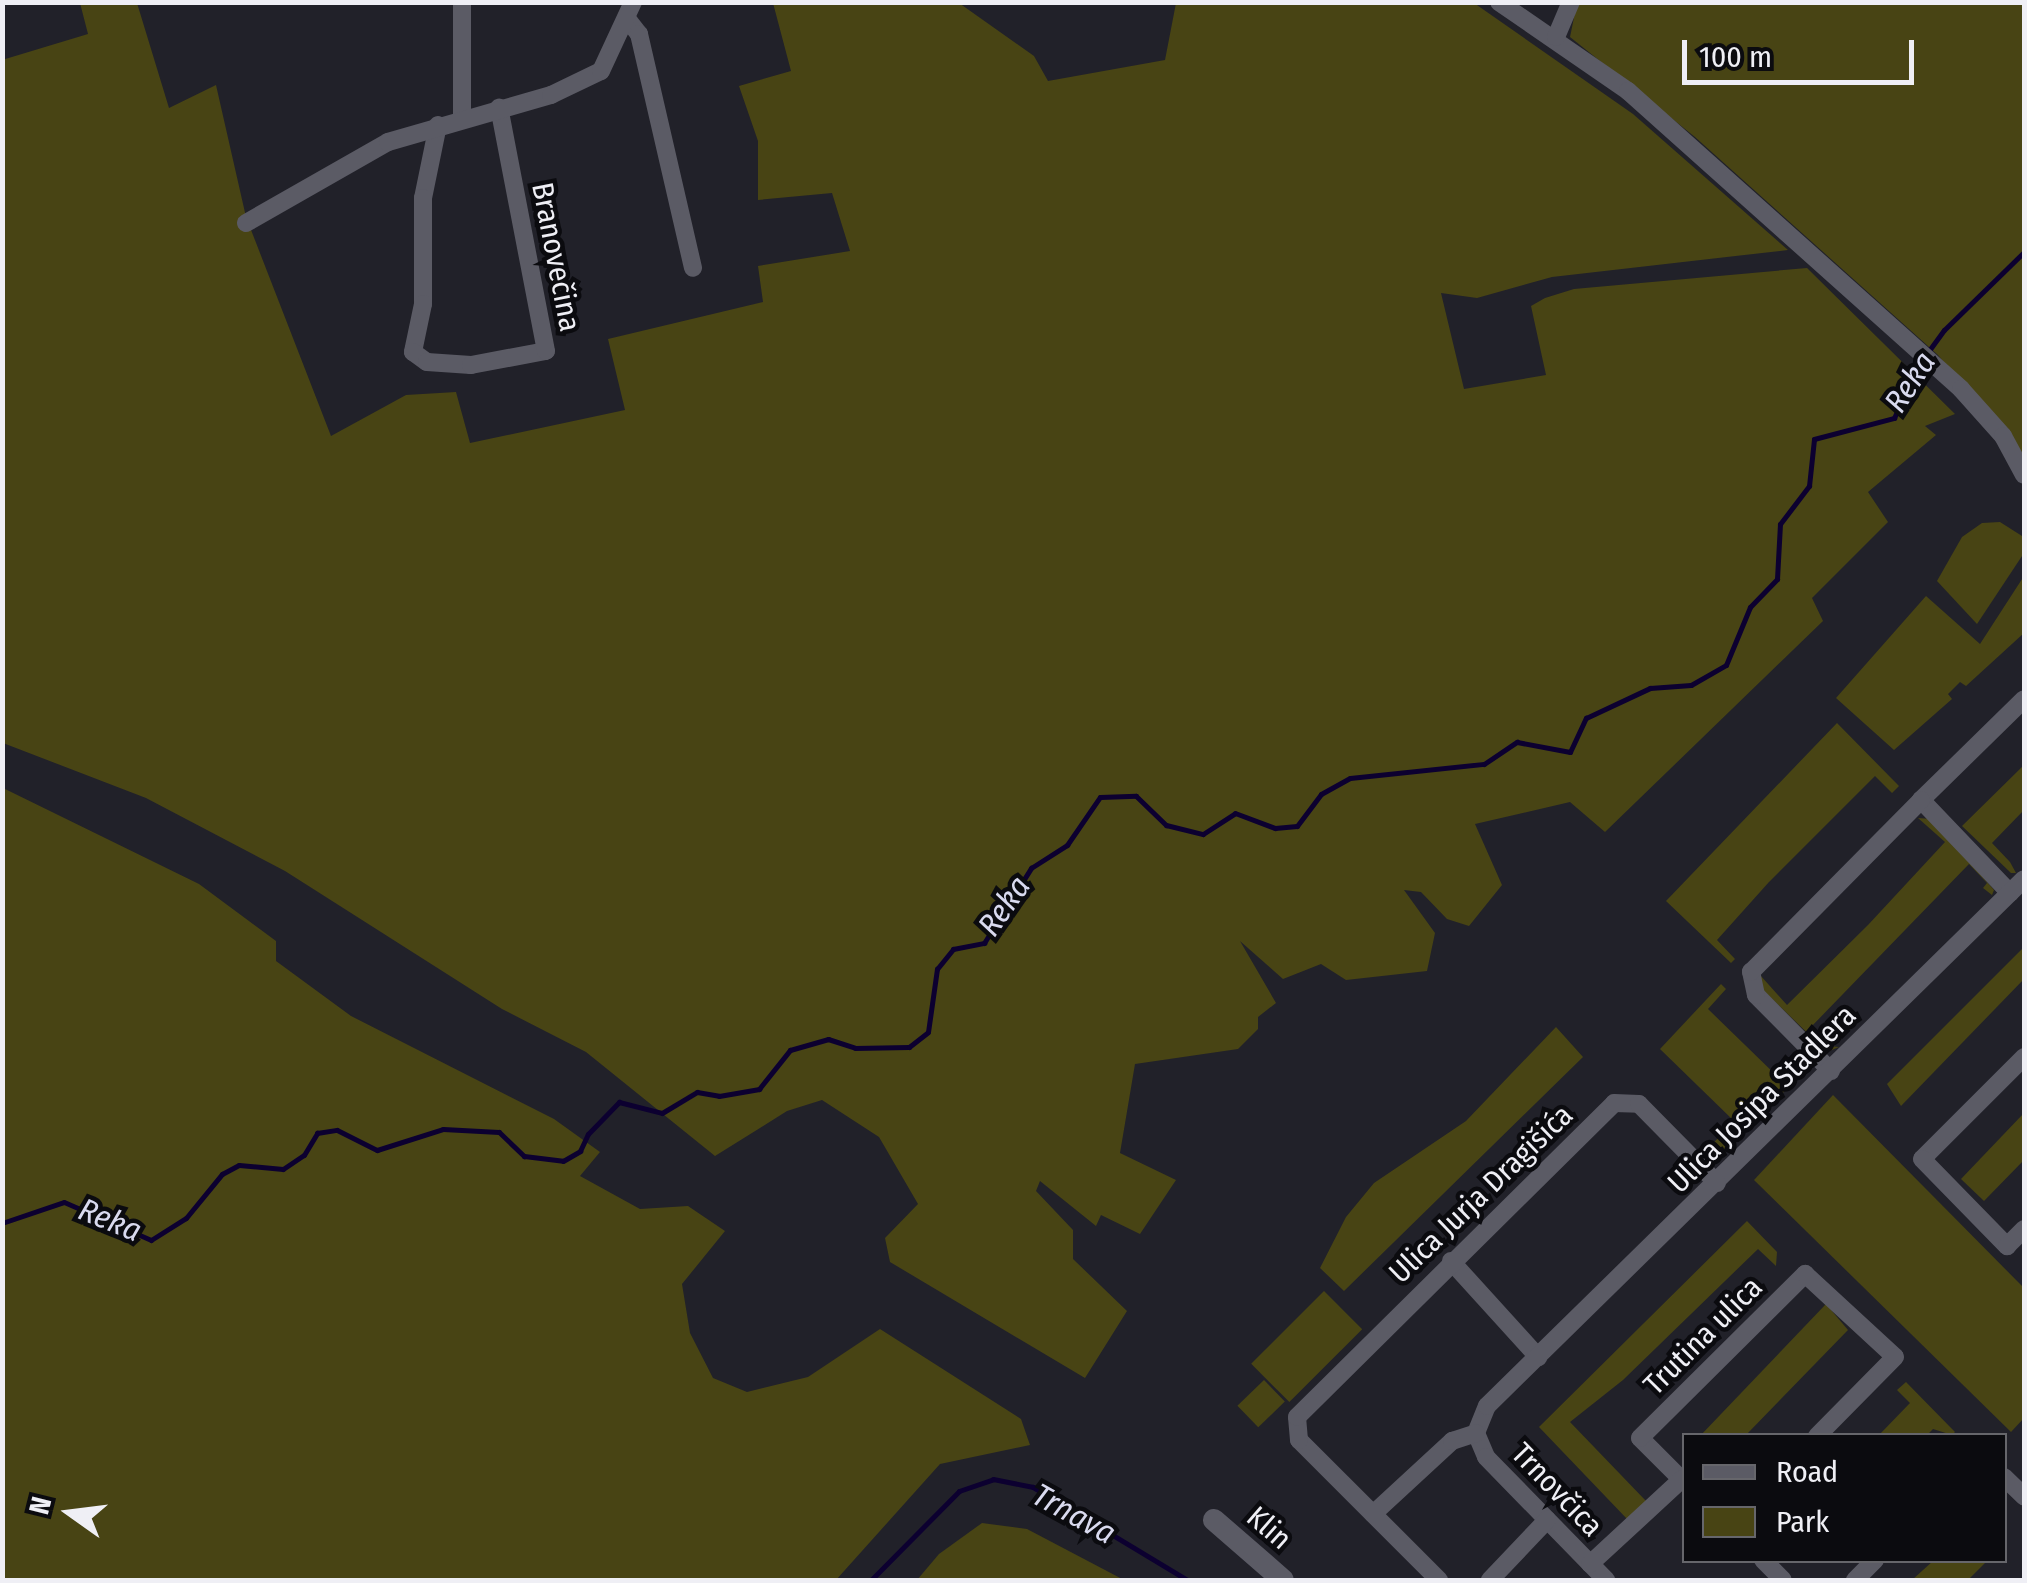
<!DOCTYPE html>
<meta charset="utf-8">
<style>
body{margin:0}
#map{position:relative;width:2027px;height:1583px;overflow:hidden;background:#212129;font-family:"Fira Sans Condensed",sans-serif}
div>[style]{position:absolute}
.green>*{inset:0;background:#484414;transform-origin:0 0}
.stream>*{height:5px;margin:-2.5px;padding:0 2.5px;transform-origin:2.5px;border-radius:2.5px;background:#0c0030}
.minor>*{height:18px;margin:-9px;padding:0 9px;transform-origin:9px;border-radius:9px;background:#5b5b65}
.tertiary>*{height:22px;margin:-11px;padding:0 11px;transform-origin:11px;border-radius:11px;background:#5b5b65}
span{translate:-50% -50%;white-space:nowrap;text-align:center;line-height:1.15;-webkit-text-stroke:9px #0b0b0f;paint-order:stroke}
.street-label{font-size:30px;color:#efeff5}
.water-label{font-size:32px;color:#d9daef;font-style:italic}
.frame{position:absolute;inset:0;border:5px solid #efeff5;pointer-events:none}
.legend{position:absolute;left:1682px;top:1433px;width:325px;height:130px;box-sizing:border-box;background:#0b0b0f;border:2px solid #66666b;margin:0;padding:12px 18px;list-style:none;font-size:30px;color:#efeff5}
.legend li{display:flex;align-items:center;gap:20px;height:50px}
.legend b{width:50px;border:2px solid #66666b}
.north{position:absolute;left:20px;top:1463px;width:100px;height:100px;-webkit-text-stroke:8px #0b0b0f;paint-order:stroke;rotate:284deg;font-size:28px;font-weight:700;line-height:40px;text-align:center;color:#efeff5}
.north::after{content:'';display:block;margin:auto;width:35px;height:45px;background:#efeff5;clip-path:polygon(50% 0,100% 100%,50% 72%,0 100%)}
.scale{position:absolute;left:1682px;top:40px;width:232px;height:45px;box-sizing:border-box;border:5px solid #efeff5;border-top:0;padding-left:12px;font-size:30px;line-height:35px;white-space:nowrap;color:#efeff5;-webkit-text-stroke:8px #0b0b0f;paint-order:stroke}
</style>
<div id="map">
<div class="green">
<div style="clip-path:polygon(80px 3px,137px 3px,169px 108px,216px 85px,246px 217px,331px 436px,406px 395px,456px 392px,470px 443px,625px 410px,608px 339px,763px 302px,758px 266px,850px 251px,832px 193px,758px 200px,758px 141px,739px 86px,791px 71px,773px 3px,959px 3px,1034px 56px,1048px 81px,1165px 60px,1176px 3px,1474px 3px,1633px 114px,1788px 250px,1552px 277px,1477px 298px,1441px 293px,1464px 389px,1546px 375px,1531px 306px,1545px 298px,1574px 289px,1807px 268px,1955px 414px,1925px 426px,1936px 435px,1868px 492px,1888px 522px,1812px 598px,1823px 621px,1605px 832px,1570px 802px,1475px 824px,1502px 885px,1469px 926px,1447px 919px,1421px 892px,1404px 890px,1435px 933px,1427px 971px,1346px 980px,1321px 964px,1283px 979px,1240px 941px,1276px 1003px,1258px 1017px,1258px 1029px,1238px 1049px,1135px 1064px,1120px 1153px,1176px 1180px,1140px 1234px,1101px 1215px,1096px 1226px,1040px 1181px,1036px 1191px,1073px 1230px,1073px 1259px,1127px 1311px,1085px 1378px,890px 1262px,885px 1238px,918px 1204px,879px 1137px,822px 1100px,787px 1111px,715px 1156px,586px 1052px,502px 1009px,285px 871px,146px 798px,3px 743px,2px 60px,88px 34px)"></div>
<div style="clip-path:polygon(1577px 3px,2024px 3px,2024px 457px,1938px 355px,1695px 137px,1570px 37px)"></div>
<div style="clip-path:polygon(2000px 522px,2022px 536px,2024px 553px,1977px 624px,1937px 581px,1962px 537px,1982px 523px)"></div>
<div style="clip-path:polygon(2024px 576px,2024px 633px,1966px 686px,1960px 682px,1948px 694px,1952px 699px,1894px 750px,1836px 698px,1926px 596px,1980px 644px)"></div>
<div style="clip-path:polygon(1837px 723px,1899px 786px,1892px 793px,1875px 776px,1769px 882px,1717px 940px,1735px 959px,1731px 963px,1666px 901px)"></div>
<div style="clip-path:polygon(2024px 765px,2024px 810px,1992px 843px,2010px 862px,2016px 873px,2011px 873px,1962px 826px)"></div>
<div style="clip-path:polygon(3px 788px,199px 884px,276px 941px,276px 961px,351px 1016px,554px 1119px,600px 1152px,580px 1176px,640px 1209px,688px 1206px,725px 1231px,682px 1284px,690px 1333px,713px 1378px,747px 1392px,808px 1377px,880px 1329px,1021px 1419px,1030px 1445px,940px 1464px,836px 1580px,3px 1580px)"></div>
<div style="clip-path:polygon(1918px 818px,1931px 819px,1994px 890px,1992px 895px,1983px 888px,1987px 883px,1969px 864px,1811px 1027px,1828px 1046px,1839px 1047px,1827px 1052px,1762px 989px,1760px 975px,1787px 1005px,1868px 925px,1945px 842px)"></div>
<div style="clip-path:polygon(2024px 947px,2024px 979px,1901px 1106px,1887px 1084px)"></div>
<div style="clip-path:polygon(1721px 984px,1726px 989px,1708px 1009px,1781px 1080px,1788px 1073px,1795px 1081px,1712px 1162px,1704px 1153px,1734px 1121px,1660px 1049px)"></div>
<div style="clip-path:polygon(1556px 1027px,1583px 1057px,1344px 1291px,1320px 1268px,1346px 1217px,1374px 1183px,1466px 1121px)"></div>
<div style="clip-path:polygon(1833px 1095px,2024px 1288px,2024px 1418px,2011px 1432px,1754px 1180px)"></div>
<div style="clip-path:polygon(2024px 1113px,2024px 1160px,1984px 1201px,1961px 1179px)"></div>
<div style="clip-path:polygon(1747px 1221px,1777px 1252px,1776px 1266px,1758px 1249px,1623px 1380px,1570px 1422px,1646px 1501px,1628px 1520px,1539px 1427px)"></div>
<div style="left:1324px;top:1291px;width:54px;height:103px;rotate:45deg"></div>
<div style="clip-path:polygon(1826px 1304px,1848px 1330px,1746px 1435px,1700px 1436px)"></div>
<div style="left:1264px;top:1380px;width:30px;height:37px;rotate:46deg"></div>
<div style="clip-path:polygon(1906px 1382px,1955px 1432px,1952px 1435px,1933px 1429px,1927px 1435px,1879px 1435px,1910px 1403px,1897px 1390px)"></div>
<div style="clip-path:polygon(982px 1523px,1027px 1529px,1124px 1580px,917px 1580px,939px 1554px)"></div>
<div style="clip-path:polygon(1933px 1561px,1933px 1560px,1987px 1561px,1968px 1580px,1912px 1580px)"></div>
</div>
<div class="stream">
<div style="left:2px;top:1223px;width:65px;rotate:-18.7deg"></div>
<div style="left:64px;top:1202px;width:95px;rotate:23.6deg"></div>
<div style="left:151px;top:1240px;width:41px;rotate:-32.2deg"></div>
<div style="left:186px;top:1218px;width:57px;rotate:-50.7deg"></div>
<div style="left:222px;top:1174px;width:19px;rotate:-28deg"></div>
<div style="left:239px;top:1165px;width:44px;rotate:5.2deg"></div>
<div style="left:283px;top:1169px;width:25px;rotate:-34deg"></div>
<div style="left:304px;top:1155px;width:26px;rotate:-59deg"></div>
<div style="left:317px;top:1133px;width:20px;rotate:-9deg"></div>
<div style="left:337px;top:1130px;width:45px;rotate:26.6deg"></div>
<div style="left:377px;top:1150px;width:69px;rotate:-17.7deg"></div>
<div style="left:443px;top:1129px;width:56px;rotate:3.1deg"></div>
<div style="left:499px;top:1132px;width:35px;rotate:44deg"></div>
<div style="left:524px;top:1156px;width:39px;rotate:7deg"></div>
<div style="left:563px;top:1161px;width:20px;rotate:-30deg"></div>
<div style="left:580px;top:1151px;width:19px;rotate:-65deg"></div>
<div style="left:588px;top:1134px;width:45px;rotate:-45.9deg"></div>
<div style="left:619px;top:1102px;width:44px;rotate:14.3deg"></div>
<div style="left:662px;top:1113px;width:41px;rotate:-31deg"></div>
<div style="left:697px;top:1092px;width:22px;rotate:10deg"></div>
<div style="left:719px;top:1096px;width:41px;rotate:-9.9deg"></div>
<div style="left:759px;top:1089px;width:50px;rotate:-51.5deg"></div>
<div style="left:790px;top:1050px;width:40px;rotate:-16deg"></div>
<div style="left:828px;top:1039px;width:28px;rotate:18deg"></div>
<div style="left:855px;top:1048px;width:54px;rotate:-1.1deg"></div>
<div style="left:909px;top:1047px;width:24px;rotate:-38deg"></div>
<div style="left:928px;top:1032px;width:64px;rotate:-81.9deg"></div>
<div style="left:937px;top:969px;width:26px;rotate:-51deg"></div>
<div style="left:953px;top:949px;width:32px;rotate:-11deg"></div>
<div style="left:984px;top:943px;width:89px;rotate:-57.9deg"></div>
<div style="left:1031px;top:868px;width:43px;rotate:-32.6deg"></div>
<div style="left:1067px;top:845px;width:58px;rotate:-55.5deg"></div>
<div style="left:1100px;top:797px;width:36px;rotate:-2deg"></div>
<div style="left:1136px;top:796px;width:42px;rotate:44deg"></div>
<div style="left:1166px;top:825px;width:38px;rotate:14deg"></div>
<div style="left:1203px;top:834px;width:38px;rotate:-33deg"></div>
<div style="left:1235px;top:813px;width:43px;rotate:20.6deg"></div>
<div style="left:1275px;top:828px;width:22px;rotate:-5deg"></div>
<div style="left:1297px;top:826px;width:40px;rotate:-53deg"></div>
<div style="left:1321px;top:794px;width:33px;rotate:-29deg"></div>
<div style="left:1350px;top:778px;width:135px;rotate:-6deg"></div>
<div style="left:1484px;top:764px;width:40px;rotate:-34deg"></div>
<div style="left:1517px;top:742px;width:54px;rotate:10.7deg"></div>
<div style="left:1570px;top:752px;width:38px;rotate:-65deg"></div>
<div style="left:1586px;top:718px;width:71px;rotate:-25.1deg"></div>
<div style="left:1650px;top:688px;width:41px;rotate:-4.2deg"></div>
<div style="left:1691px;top:685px;width:40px;rotate:-29.7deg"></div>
<div style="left:1726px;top:665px;width:63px;rotate:-67.5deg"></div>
<div style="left:1750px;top:607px;width:39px;rotate:-46deg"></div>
<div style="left:1777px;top:579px;width:55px;rotate:-86.9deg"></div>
<div style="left:1780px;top:524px;width:48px;rotate:-52.7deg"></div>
<div style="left:1809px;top:486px;width:47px;rotate:-83.9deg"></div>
<div style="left:1814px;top:439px;width:83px;rotate:-14.7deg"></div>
<div style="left:1894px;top:418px;width:56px;rotate:-65.7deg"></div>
<div style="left:1917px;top:367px;width:46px;rotate:-53.9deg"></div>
<div style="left:1944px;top:330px;width:112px;rotate:-44.3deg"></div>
<div style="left:871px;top:1580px;width:125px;rotate:-45.3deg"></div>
<div style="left:959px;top:1491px;width:36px;rotate:-19deg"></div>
<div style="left:993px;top:1479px;width:41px;rotate:11.3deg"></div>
<div style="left:1033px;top:1487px;width:180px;rotate:31.1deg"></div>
</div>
<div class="minor">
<div style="left:462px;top:2px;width:115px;rotate:90deg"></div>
<div style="left:1499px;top:2px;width:157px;rotate:34.6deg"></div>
<div style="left:1628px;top:91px;width:447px;rotate:41.8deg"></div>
<div style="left:1961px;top:389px;width:63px;rotate:48.2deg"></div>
<div style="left:2003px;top:436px;width:44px;rotate:61.7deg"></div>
<div style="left:628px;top:20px;width:18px;rotate:52deg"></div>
<div style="left:639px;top:34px;width:240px;rotate:77deg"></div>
<div style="left:1556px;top:37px;width:38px;rotate:-67deg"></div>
<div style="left:438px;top:125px;width:75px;rotate:101.6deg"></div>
<div style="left:423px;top:198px;width:106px;rotate:90deg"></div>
<div style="left:423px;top:304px;width:49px;rotate:101.8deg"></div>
<div style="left:413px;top:352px;width:17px;rotate:36deg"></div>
<div style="left:427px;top:362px;width:44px;rotate:3.9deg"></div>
<div style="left:471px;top:365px;width:76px;rotate:-10.6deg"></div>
<div style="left:546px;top:351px;width:248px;rotate:-100.9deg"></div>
<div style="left:246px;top:223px;width:163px;rotate:-29.7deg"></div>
<div style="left:388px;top:142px;width:170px;rotate:-16.1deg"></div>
<div style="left:551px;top:95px;width:55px;rotate:-25.6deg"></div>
<div style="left:601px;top:71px;width:76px;rotate:-65.1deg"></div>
<div style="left:2010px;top:893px;width:129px;rotate:-133.7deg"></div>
<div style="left:1921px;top:800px;width:144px;rotate:-44.4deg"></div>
<div style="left:2024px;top:1057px;width:144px;rotate:135deg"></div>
<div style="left:1922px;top:1159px;width:122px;rotate:45.7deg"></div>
<div style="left:2007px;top:1246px;width:24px;rotate:-45deg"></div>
<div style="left:1831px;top:1071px;width:107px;rotate:-134.6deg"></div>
<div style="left:1756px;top:995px;width:24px;rotate:-102deg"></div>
<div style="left:1751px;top:972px;width:242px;rotate:-45.3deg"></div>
<div style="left:1451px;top:1261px;width:130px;rotate:47.8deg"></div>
<div style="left:1476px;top:1433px;width:29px;rotate:-68deg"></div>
<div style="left:1487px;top:1406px;width:752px;rotate:-44.46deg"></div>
<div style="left:1476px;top:1433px;width:26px;rotate:67deg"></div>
<div style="left:1486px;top:1457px;width:172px;rotate:45.7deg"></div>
<div style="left:2004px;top:1477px;width:28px;rotate:44deg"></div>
<div style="left:1684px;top:1482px;width:62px;rotate:-135deg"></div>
<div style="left:1640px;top:1438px;width:233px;rotate:-44.8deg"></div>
<div style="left:1805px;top:1274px;width:122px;rotate:42.7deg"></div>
<div style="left:1895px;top:1357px;width:111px;rotate:134.6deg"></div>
<div style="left:1373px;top:1514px;width:108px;rotate:-42.7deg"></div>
<div style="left:1452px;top:1441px;width:25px;rotate:-18deg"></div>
<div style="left:1763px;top:1560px;width:28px;rotate:45deg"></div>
<div style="left:1590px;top:1564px;width:125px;rotate:-42.7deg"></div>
<div style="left:1439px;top:1580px;width:198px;rotate:-135deg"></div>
<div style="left:1299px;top:1440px;width:23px;rotate:-95deg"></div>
<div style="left:1297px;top:1417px;width:446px;rotate:-44.7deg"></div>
<div style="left:1614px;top:1103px;width:25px;rotate:2deg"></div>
<div style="left:1639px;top:1104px;width:111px;rotate:45.4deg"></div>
<div style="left:1490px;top:1580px;width:83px;rotate:-46.5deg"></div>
<div style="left:1855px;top:1580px;width:28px;rotate:-45deg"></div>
</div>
<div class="tertiary">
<div style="left:1214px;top:1520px;width:91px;rotate:41deg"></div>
</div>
<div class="street-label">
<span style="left:556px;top:257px;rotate:79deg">Branovečina</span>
<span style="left:1762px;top:1099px;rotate:-45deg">Ulica Josipa Stadlera</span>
<span style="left:1481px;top:1194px;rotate:-44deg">Ulica Jurja Dragišića</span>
<span style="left:1703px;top:1336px;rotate:-45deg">Trutina ulica</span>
<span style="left:1557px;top:1490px;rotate:46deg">Trnovčica</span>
<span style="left:1269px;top:1528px;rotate:41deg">Klin</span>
</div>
<div class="water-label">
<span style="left:1910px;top:382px;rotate:-57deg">Reka</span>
<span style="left:1004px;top:906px;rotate:-55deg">Reka</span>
<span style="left:110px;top:1220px;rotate:22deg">Reka</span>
<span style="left:1074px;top:1514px;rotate:29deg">Trnava</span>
</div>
<div class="frame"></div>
<ul class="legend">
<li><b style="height:12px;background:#5b5b65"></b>Road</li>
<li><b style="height:28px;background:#484414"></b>Park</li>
</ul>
<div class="north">N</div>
<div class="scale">100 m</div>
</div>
